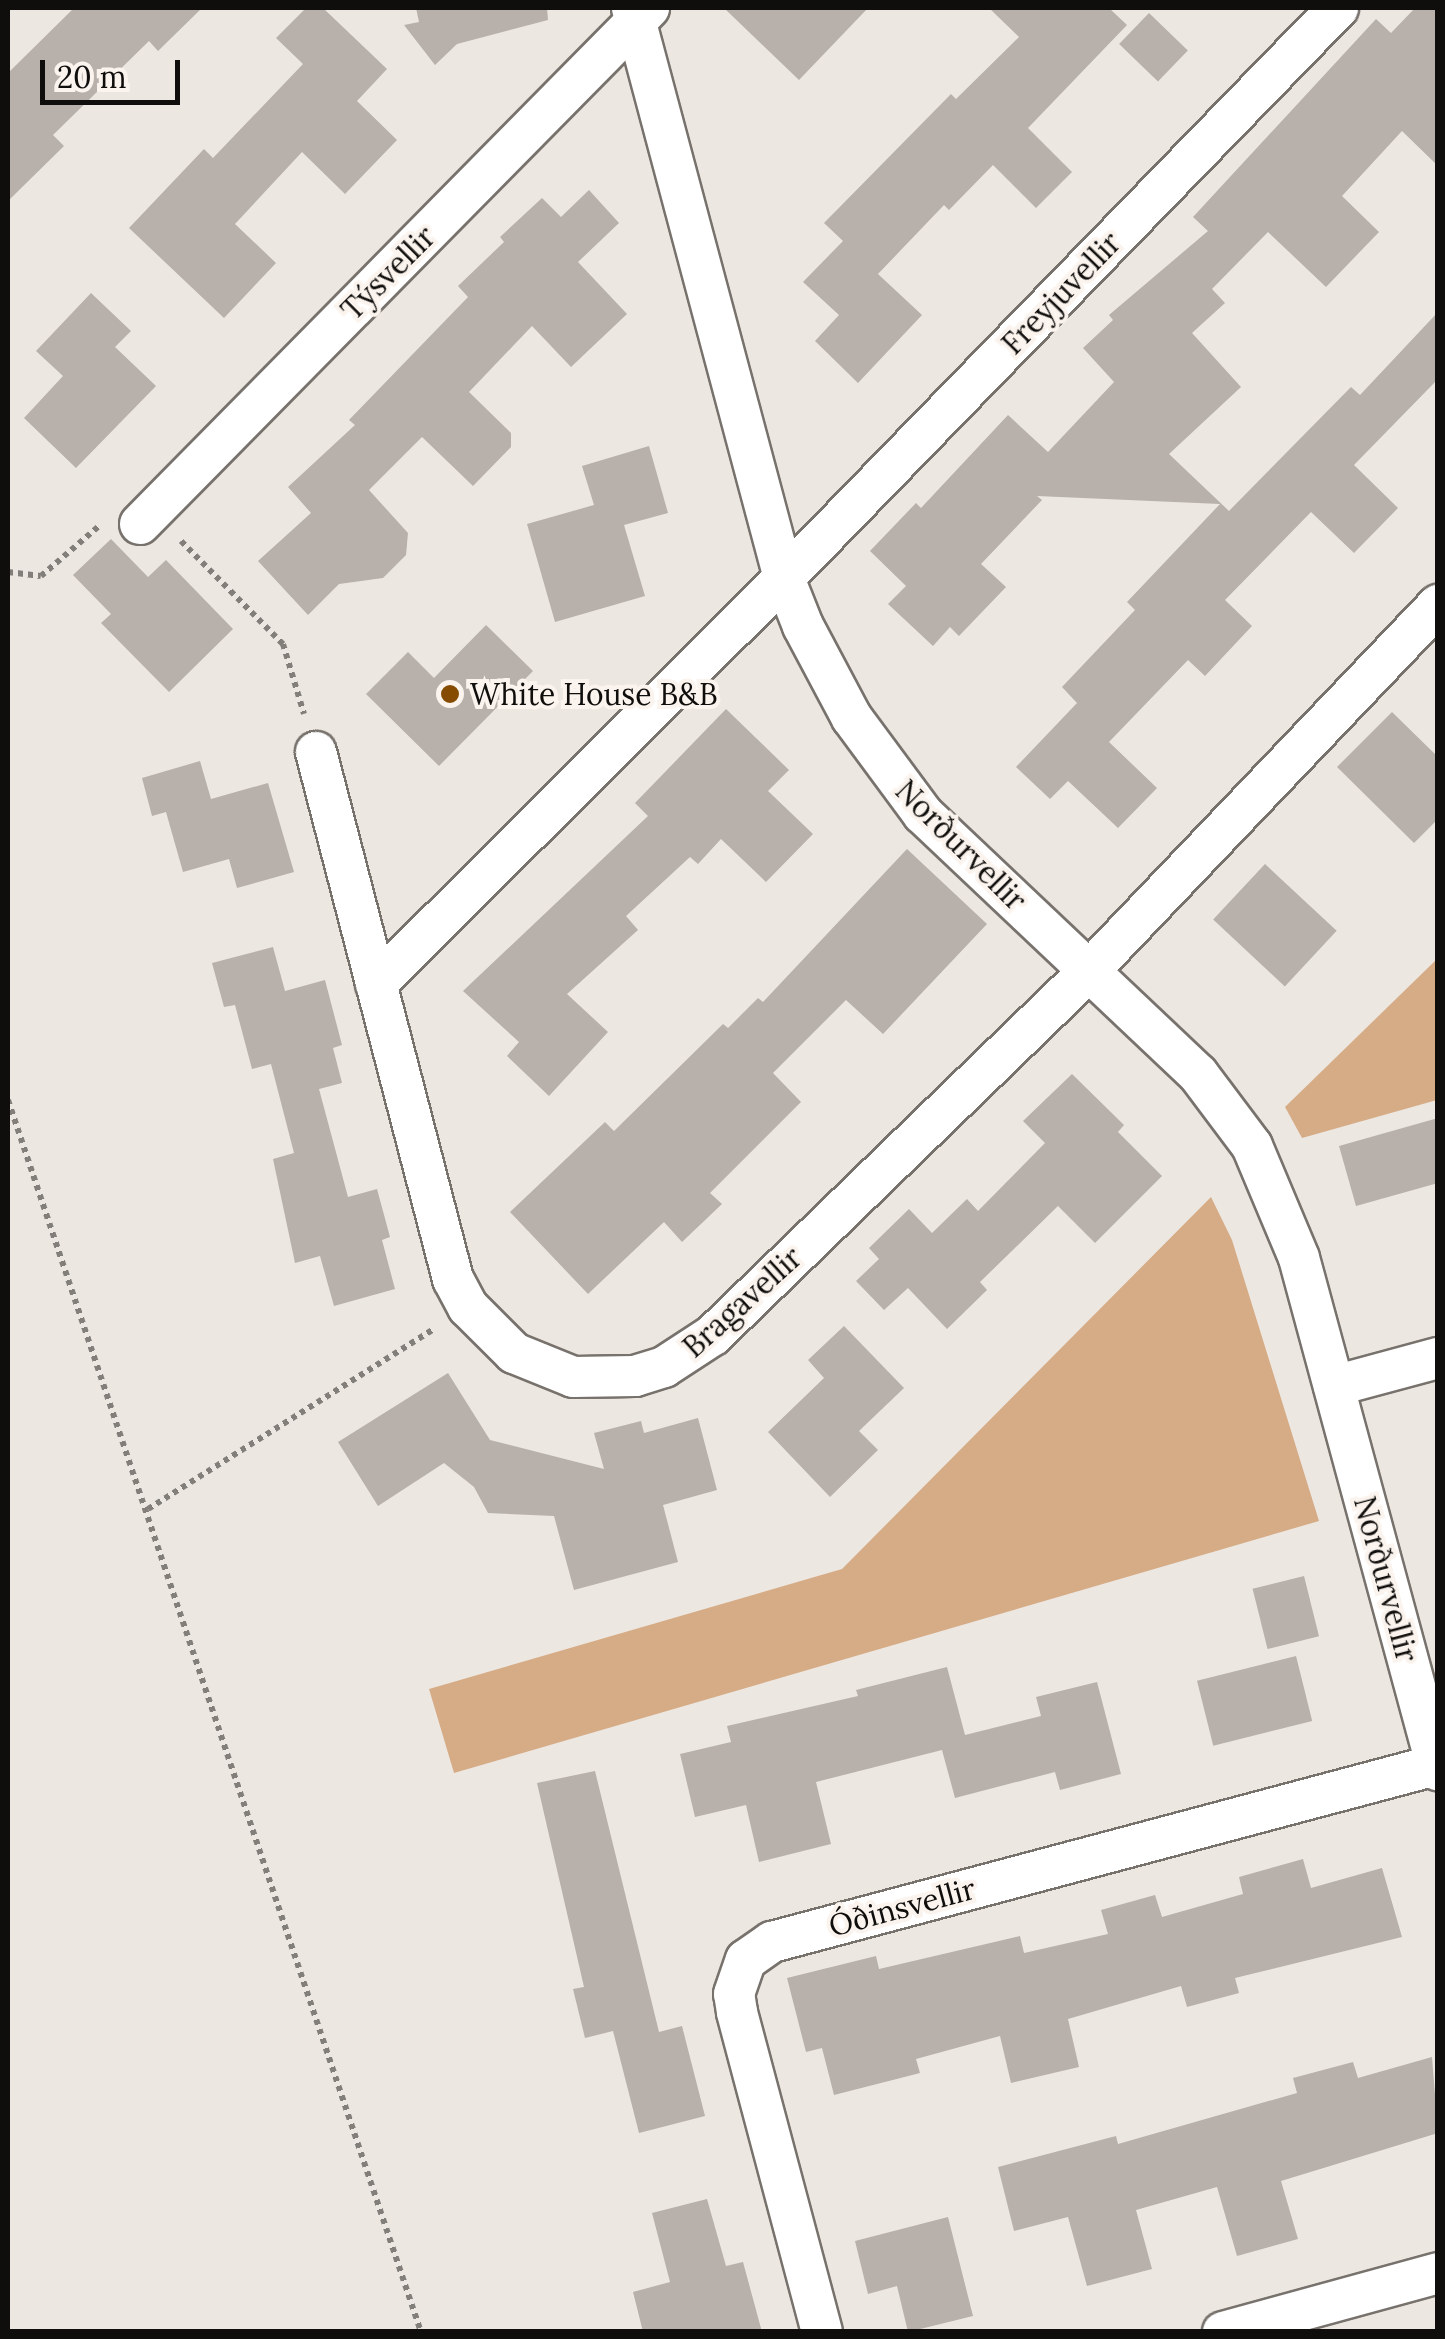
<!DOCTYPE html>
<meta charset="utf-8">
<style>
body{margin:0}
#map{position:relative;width:1445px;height:2339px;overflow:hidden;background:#ede7e1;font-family:Lora,serif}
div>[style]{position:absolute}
.green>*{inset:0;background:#d6ac87}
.building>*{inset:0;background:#b7b0ab;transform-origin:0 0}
.path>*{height:6px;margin-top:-3px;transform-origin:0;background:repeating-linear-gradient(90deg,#827e7a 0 5px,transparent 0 10px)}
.roads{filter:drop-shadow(2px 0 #78726d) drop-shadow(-2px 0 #78726d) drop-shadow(0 2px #78726d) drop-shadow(0 -2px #78726d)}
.minor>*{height:40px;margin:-20px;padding:0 20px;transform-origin:20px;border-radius:20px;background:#fff}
.dots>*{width:28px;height:28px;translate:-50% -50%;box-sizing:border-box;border:5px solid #fbf4ee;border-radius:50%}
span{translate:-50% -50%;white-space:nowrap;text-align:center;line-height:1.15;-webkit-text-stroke:8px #fbf4ee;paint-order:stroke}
.street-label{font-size:30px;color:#100e0c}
.poi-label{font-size:30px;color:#100e0c}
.left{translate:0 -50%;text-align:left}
.frame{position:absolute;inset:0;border:10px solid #100e0c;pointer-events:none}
.scale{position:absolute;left:40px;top:60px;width:140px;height:45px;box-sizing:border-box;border:5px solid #100e0c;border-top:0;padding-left:12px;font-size:30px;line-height:35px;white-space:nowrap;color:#100e0c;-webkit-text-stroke:8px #fbf4ee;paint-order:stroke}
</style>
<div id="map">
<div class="green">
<div style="clip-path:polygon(1437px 959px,1437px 1100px,1302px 1138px,1285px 1107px)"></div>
<div style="clip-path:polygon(1211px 1197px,1232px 1240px,1319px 1521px,454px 1773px,429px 1689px,842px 1569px)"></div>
</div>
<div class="building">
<div style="clip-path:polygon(74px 8px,202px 8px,158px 51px,149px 41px,53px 135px,64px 146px,8px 201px,8px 73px)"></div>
<div style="clip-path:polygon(306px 8px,323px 8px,387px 69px,357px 101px,397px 140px,345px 194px,302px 152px,235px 224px,276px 263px,224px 318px,129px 228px,204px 149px,213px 158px,303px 64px,276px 38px)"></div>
<div style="clip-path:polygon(416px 8px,547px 8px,548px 20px,457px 44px,435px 65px,404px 25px,419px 22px)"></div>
<div style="clip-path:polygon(724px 8px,868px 8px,799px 80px)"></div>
<div style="clip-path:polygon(989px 8px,1109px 8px,1127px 25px,1028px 128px,1072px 172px,1036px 208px,993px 165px,949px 210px,944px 205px,878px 274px,922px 315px,858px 383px,815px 341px,839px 315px,803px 282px,843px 241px,824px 223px,951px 94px,956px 99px,1019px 37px)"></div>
<div style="clip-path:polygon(1415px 8px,1438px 8px,1438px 166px,1402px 131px,1342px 196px,1379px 232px,1326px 287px,1268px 232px,1212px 289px,1225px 303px,1192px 333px,1241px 387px,1169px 454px,1229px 511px,1351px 387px,1360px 395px,1438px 312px,1438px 379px,1354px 465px,1398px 508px,1354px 553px,1311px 512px,1225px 600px,1252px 626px,1205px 676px,1188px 660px,1109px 742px,1157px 788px,1118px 828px,1068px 781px,1050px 799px,1016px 767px,1077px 703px,1062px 687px,1135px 610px,1127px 602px,1220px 504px,1037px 496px,1042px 500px,981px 564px,1006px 587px,959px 636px,950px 627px,933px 646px,888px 604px,906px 586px,870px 551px,916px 503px,921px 508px,1008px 415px,1048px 452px,1114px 382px,1083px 348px,1113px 320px,1109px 315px,1208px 231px,1193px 217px,1376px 19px,1391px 33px)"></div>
<div style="left:1149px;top:13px;width:54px;height:43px;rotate:44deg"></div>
<div style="clip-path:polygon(589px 190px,619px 223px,578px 262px,627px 314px,571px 367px,532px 326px,469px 392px,511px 433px,511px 447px,473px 486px,422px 437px,369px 490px,408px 533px,406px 555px,383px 578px,339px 584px,308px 615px,258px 561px,311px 513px,288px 487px,355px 425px,349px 420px,468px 297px,458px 286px,504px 242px,500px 237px,542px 198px,561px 217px)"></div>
<div style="clip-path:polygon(91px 293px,131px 331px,115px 347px,156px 386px,76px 468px,24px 418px,63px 376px,36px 351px)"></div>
<div style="clip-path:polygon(649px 446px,668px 513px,624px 525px,645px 596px,555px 622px,527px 524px,594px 505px,582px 466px)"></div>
<div style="clip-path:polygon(111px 539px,148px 577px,166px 560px,233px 629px,169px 692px,101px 623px,111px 614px,73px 575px)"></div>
<div style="clip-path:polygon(486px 625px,533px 671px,439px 766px,366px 694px,408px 652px,434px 678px)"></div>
<div style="clip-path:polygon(726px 709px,789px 770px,768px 791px,813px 834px,766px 882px,721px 839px,698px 864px,690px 857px,626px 916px,638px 930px,567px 994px,608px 1032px,549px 1096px,507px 1056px,519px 1042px,463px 991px,648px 816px,635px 803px)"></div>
<div style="clip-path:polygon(1392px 712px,1438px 757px,1438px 819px,1414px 843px,1337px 767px)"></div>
<div style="clip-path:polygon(200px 761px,211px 799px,268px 783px,294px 872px,237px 888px,229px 859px,183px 872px,166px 812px,152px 816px,142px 778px)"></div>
<div style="clip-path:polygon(907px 849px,987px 924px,883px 1034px,846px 1000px,773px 1073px,801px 1102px,710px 1193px,722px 1204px,682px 1242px,664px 1222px,588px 1294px,510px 1212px,605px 1122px,614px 1131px,723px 1024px,728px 1028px,758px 998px,763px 1002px)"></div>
<div style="left:1265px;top:864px;width:98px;height:76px;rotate:43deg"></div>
<div style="clip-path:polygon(273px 947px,285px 991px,325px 980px,342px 1045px,333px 1048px,342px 1083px,319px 1089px,348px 1197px,377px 1189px,390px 1237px,382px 1240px,395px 1289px,334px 1306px,320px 1256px,295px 1263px,273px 1159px,294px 1153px,271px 1064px,252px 1069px,235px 1005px,224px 1007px,212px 963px)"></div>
<div style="clip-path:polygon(1072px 1074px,1124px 1125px,1118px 1132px,1162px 1176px,1095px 1243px,1058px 1206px,980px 1282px,987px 1290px,947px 1329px,908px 1288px,884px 1310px,856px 1281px,879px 1259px,869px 1248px,909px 1209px,932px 1233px,967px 1199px,978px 1211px,1045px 1143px,1023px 1121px)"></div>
<div style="clip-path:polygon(1438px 1118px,1438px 1183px,1356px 1206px,1339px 1146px)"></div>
<div style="clip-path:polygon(844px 1326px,904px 1388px,859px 1431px,878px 1450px,830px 1497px,768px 1432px,824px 1378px,808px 1360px)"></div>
<div style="clip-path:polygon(448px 1373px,490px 1440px,604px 1469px,594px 1433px,641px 1421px,644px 1433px,698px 1418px,717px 1490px,663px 1505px,678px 1562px,574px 1590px,554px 1516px,488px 1513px,474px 1487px,444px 1463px,378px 1506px,338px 1442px)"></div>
<div style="left:1304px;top:1576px;width:62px;height:53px;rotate:76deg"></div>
<div style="left:1296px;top:1656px;width:67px;height:102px;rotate:76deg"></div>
<div style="clip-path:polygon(947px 1667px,965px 1735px,1041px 1716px,1036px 1697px,1097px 1682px,1121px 1774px,1060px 1790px,1055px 1772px,955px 1798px,942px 1750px,816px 1782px,831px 1844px,759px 1862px,746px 1805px,695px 1817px,680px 1754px,731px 1742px,727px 1726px,858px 1696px,856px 1690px)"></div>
<div style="clip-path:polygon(595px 1771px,659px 2032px,682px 2026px,705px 2116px,639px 2133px,613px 2031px,585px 2038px,573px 1989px,584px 1987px,537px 1783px)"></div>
<div style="clip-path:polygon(1303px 1859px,1311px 1888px,1382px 1868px,1402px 1937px,1235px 1978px,1239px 1993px,1187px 2007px,1181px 1986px,1068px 2019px,1079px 2067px,1011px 2083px,1000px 2036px,916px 2059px,920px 2073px,834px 2095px,822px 2048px,806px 2052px,787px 1978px,876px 1956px,879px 1969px,1020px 1936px,1024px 1953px,1108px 1934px,1101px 1910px,1155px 1895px,1162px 1917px,1243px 1894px,1239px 1877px)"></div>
<div style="clip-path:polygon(1432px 2057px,1438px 2133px,1281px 2181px,1298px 2239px,1237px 2256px,1217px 2187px,1136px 2210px,1152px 2269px,1087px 2286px,1068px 2217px,1014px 2231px,998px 2167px,1116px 2136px,1118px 2144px,1297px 2093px,1293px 2078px,1353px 2062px,1358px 2078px)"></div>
<div style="clip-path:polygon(707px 2199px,726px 2266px,743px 2262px,762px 2332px,643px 2332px,633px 2292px,670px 2282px,652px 2213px)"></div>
<div style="clip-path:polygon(948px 2217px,973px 2316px,908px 2332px,897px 2286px,868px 2294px,855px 2241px)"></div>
</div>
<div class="path">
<div style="left:181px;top:541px;width:145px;rotate:45.3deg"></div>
<div style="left:283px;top:644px;width:73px;rotate:73.3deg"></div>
<div style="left:8px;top:572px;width:33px;rotate:7deg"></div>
<div style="left:41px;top:576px;width:75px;rotate:-40.7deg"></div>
<div style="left:8px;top:1100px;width:1299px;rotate:71.47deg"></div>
<div style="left:148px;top:1509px;width:339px;rotate:-32.2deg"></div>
</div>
<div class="roads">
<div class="minor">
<div style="left:632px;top:8px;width:590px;rotate:75.07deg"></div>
<div style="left:784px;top:578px;width:52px;rotate:68.4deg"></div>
<div style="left:803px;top:626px;width:104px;rotate:62deg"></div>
<div style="left:852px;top:718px;width:119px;rotate:53.5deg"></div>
<div style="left:923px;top:814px;width:378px;rotate:43.4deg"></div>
<div style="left:1198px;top:1074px;width:90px;rotate:53.1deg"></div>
<div style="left:1252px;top:1146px;width:121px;rotate:67.2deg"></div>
<div style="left:1299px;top:1258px;width:531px;rotate:74.84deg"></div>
<div style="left:140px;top:524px;width:725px;rotate:-45.39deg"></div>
<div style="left:316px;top:752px;width:545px;rotate:75.43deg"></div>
<div style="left:453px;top:1279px;width:32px;rotate:62deg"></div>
<div style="left:468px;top:1307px;width:65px;rotate:45deg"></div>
<div style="left:514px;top:1353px;width:64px;rotate:22.1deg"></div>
<div style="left:573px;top:1377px;width:62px;rotate:-0.9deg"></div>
<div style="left:635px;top:1376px;width:30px;rotate:-17deg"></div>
<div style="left:664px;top:1367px;width:59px;rotate:-33.1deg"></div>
<div style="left:713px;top:1335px;width:523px;rotate:-44.07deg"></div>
<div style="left:1089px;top:971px;width:506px;rotate:-46.36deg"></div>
<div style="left:376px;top:984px;width:576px;rotate:-44.86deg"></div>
<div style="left:784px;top:578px;width:795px;rotate:-45.82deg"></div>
<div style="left:1334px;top:1386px;width:108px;rotate:-15.1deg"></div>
<div style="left:822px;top:2332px;width:331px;rotate:-104.9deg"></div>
<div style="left:737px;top:2012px;width:18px;rotate:-99deg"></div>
<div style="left:734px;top:1994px;width:36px;rotate:-71deg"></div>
<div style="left:746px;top:1960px;width:32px;rotate:-35deg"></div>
<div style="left:772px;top:1942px;width:687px;rotate:-14.93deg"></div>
<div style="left:1223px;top:2332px;width:223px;rotate:-15.3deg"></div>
</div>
</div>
<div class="dots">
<div style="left:450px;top:694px;background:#854b00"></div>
</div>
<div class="street-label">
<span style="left:388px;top:273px;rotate:-45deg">Týsvellir</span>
<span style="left:1061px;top:293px;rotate:-46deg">Freyjuvellir</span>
<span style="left:961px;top:845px;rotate:45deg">Norðurvellir</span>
<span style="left:742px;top:1302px;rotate:-42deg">Bragavellir</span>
<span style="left:1386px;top:1579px;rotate:75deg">Norðurvellir</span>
<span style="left:902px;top:1907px;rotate:-15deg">Óðinsvellir</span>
</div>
<div class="poi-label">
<span class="left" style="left:470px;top:694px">White House B&amp;B</span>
</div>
<div class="frame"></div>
<div class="scale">20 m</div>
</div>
